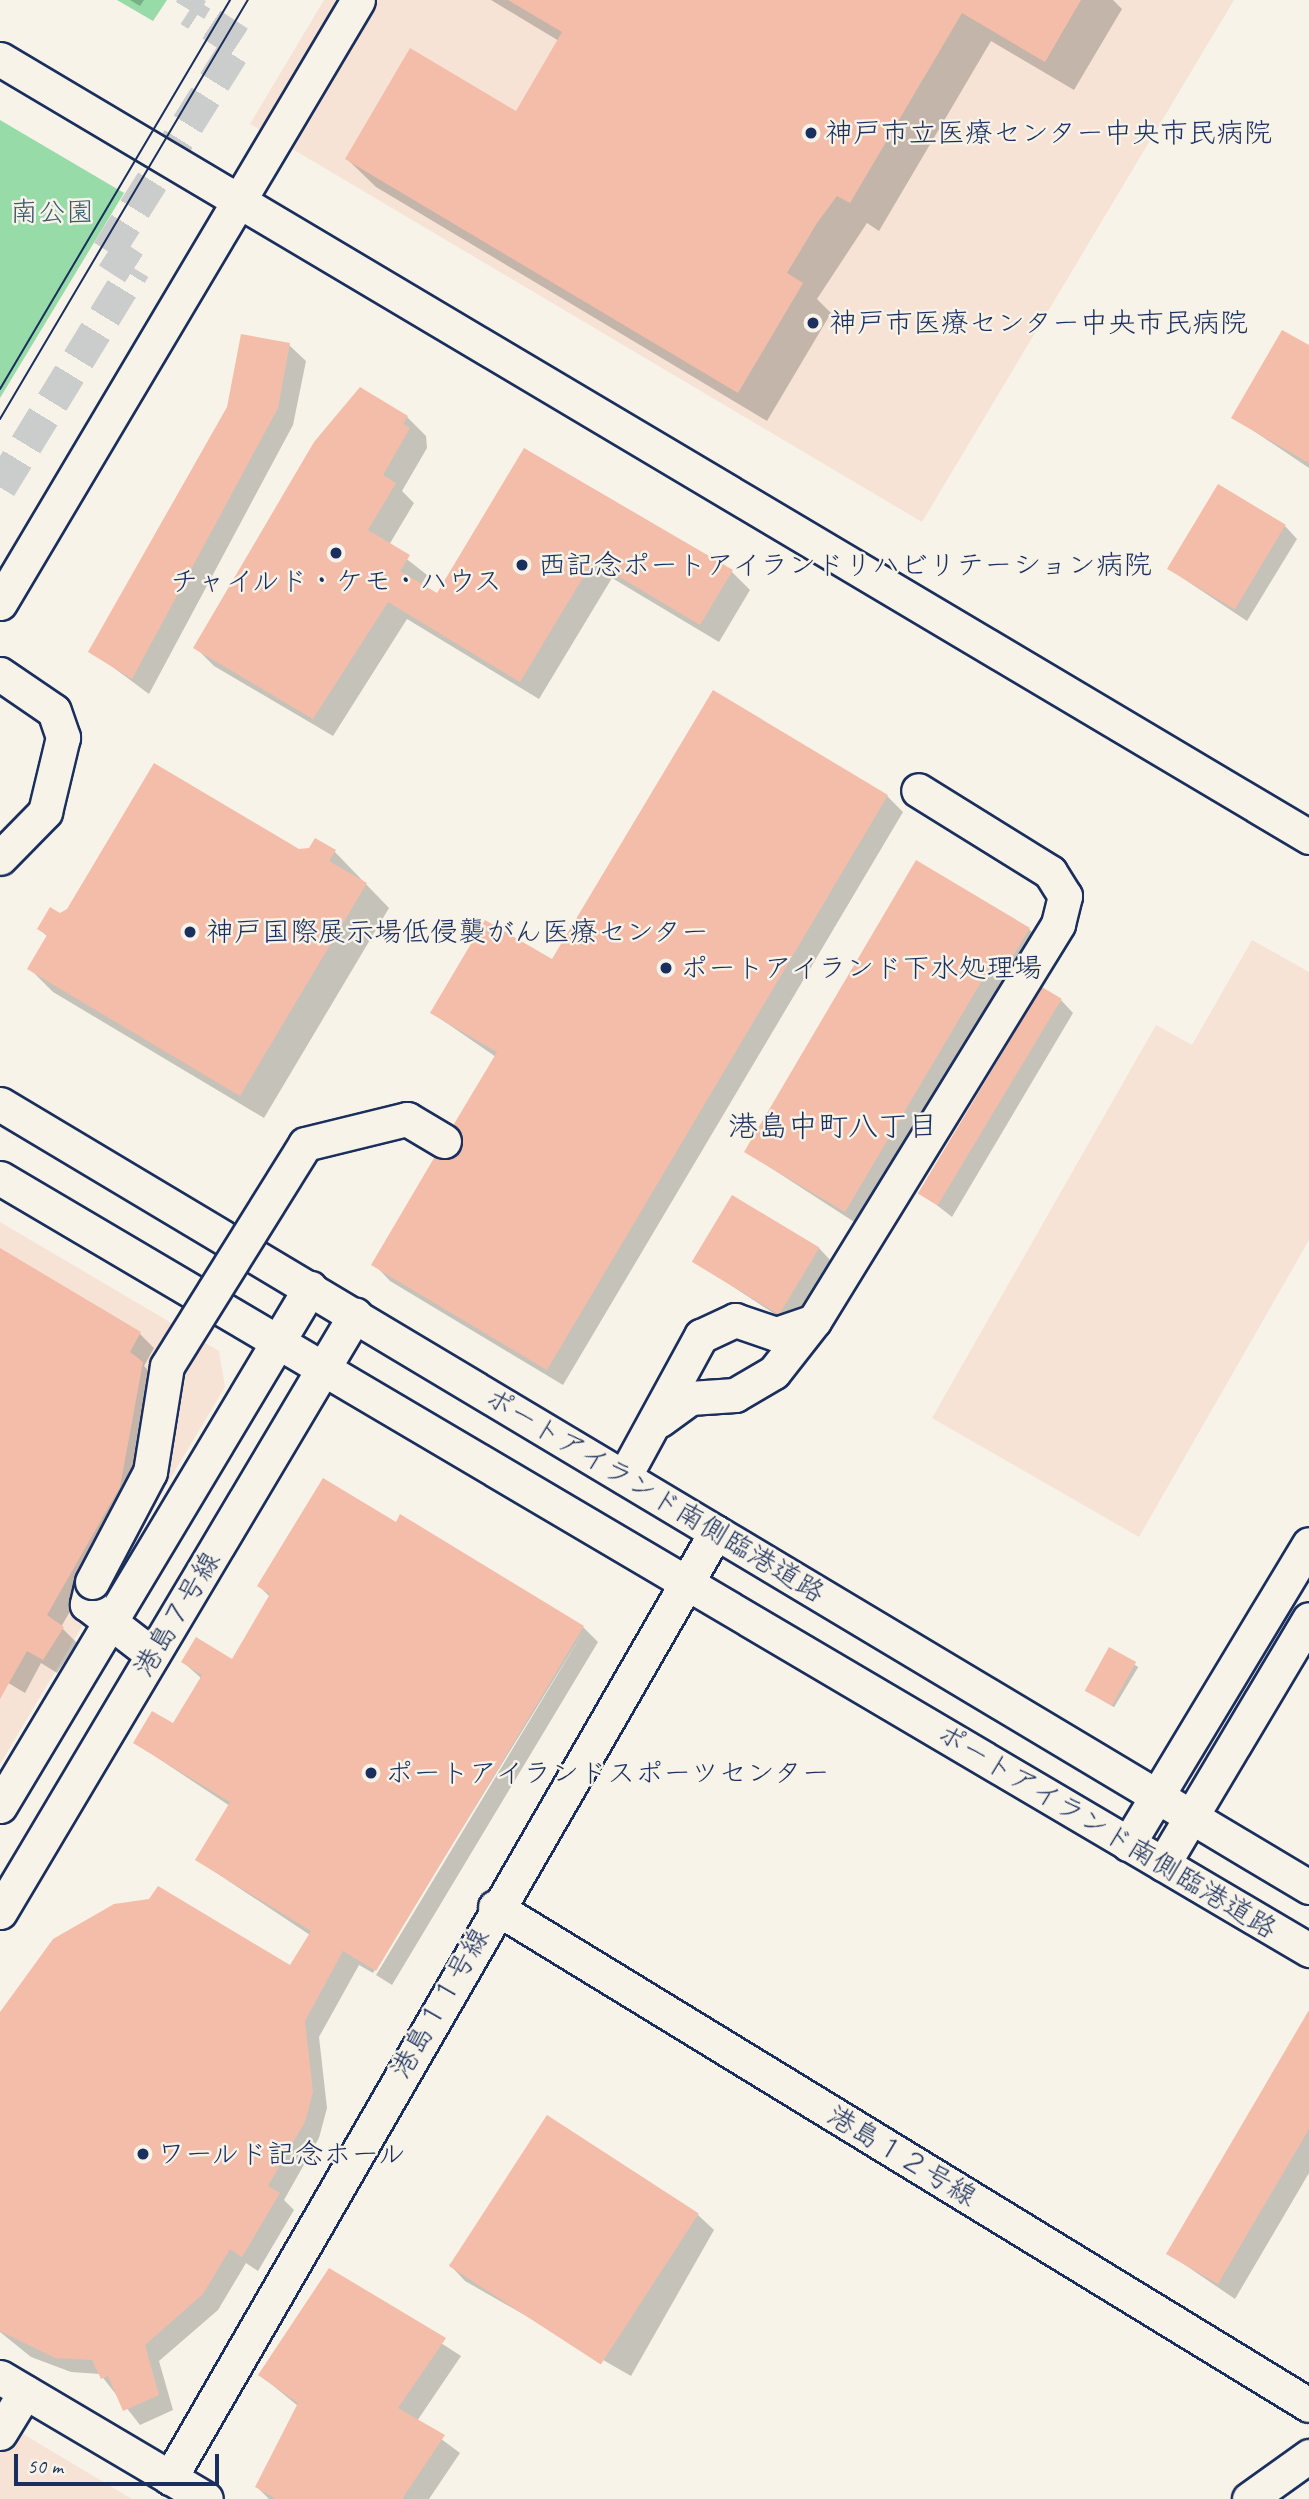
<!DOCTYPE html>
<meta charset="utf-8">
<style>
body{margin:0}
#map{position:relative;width:1309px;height:2499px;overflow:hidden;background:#f7f3e8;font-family:Caveat,"Klee One",sans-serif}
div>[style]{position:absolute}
.built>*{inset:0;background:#f6e3d5}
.green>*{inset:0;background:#96dba8}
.shadow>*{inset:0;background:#0003;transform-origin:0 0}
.building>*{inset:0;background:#f4bda9;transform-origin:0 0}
.minor-tunnel>*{height:33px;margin-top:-16.5px;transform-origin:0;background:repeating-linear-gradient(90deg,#cbcccc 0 33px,transparent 0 50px)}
.roads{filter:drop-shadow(2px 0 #1b2f5e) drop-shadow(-2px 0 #1b2f5e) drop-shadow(0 2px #1b2f5e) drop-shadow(0 -2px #1b2f5e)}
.minor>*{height:33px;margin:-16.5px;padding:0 16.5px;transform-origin:16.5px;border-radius:16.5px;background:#f7f3e8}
.tram>*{height:2px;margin:-1px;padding:0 1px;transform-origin:1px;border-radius:1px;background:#1b2f5e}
.bridges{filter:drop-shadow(2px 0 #1b2f5e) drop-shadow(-2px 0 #1b2f5e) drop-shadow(0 2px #1b2f5e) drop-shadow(0 -2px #1b2f5e)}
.minor-bridge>*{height:33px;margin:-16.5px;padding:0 16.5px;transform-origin:16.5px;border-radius:16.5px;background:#f7f3e8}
.dots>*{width:19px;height:19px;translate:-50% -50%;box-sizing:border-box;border:4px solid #f7f3e8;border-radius:50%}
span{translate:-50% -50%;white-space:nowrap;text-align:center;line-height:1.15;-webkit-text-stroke:5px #f7f3e8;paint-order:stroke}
.poi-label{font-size:28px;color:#1b2f5e}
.left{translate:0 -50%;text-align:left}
.park-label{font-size:28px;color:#3a5a70}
.street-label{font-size:28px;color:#1b2f5e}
.neighbourhood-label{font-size:30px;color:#1b2f5e}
.scale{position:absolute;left:14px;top:2454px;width:205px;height:32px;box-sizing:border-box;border:4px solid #1b2f5e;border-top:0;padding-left:9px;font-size:21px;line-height:24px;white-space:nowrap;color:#1b2f5e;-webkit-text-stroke:5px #f7f3e8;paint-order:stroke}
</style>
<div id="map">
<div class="built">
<div style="clip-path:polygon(324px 0,1234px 0,922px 522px,250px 124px)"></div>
<div style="clip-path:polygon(1252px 940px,1309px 972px,1309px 1240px,1139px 1537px,932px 1418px,1156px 1025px,1192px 1045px)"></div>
<div style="clip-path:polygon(0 1222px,219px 1351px,225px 1387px,0 1764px)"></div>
<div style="clip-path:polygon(13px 2428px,132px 2499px,0 2499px,0 2450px)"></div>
</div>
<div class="green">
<div style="clip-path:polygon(117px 0,167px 0,153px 21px)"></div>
<div style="clip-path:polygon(0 120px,124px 193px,0 398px)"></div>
</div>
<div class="shadow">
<div style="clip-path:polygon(130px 0,144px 0,140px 6px)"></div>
<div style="clip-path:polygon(491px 0,1113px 0,1122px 9px,1074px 90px,991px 41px,879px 231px,867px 223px,817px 299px,831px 313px,767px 421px,376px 187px,347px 159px,516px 113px,559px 41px)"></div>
<div style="clip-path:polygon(289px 345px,306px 361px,293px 425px,149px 694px,91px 651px)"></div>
<div style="clip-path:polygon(1309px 347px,1309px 468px,1233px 417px)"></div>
<div style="clip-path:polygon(407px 417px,426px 436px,427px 448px,402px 491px,414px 503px,389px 545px,427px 575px,421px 585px,438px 595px,525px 450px,732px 572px,750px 590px,719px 642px,612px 578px,539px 699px,407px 619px,333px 736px,214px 666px,196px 648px)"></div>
<div style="clip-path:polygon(1285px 526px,1297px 539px,1247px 621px,1169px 569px)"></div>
<div style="clip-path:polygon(887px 796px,903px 812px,563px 1385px,390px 1281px,374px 1264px,462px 1153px,496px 1057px,432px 1013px,553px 962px)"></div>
<div style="clip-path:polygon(298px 851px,334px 851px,389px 908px,264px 1118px,53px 992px,30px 969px,48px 937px,39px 929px,60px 915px)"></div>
<div style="clip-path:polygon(1029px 929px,1045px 946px,862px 1227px,746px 1152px)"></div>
<div style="clip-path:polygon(1061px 1000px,1073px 1013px,952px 1217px,920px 1192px)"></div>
<div style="clip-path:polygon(819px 1248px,831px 1261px,790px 1324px,695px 1262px)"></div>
<div style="clip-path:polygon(0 1252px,140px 1334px,154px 1348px,144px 1366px,156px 1378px,134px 1502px,61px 1627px,77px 1643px,57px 1673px,41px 1663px,25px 1693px,0 1678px)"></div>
<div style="clip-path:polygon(396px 1524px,583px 1627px,598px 1642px,392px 1985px,376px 1975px,585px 1629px,373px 1973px,359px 1965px,319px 2037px,327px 2108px,319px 2138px,284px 2200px,294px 2210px,258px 2271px,246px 2263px,218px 2310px,159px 2361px,173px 2410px,140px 2425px,100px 2374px,71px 2372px,31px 2357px,0 2332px,0 2015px,54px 1940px,291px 1968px,310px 1935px,197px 1860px,230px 1806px,135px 1743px,174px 1726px,202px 1679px,183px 1662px,232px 1661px,270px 1597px,259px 1586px)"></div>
<div style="left:1110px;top:1650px;width:33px;height:47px;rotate:31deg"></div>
<div style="clip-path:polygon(1309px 2017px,1309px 2173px,1235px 2299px,1169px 2254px)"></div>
<div style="clip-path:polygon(697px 2214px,714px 2230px,631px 2376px,465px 2281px,449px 2264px)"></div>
<div style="clip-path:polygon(330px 2271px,461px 2356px,417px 2421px,460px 2453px,429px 2499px,269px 2499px,257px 2487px,298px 2406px,260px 2375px)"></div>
</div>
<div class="building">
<div style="clip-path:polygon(508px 0,1081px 0,1045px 62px,962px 13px,850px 203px,837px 196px,817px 223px,787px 273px,803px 283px,738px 393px,345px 159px,410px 48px,516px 111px,562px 32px)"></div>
<div style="clip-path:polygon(1282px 330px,1309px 345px,1309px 463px,1231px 418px)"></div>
<div style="clip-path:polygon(241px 334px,290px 343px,278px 408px,132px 679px,88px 652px,227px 407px)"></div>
<div style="clip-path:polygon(360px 387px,408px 416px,403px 424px,410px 428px,383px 475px,396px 483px,368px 530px,410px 555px,400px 571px,437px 593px,524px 448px,733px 570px,700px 625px,593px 561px,520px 682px,388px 602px,313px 719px,193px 648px,314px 442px)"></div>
<div style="left:1218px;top:484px;width:79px;height:99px;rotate:31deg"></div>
<div style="clip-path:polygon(713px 690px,888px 795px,547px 1370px,371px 1265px,434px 1158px,460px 1151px,463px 1141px,454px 1124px,497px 1052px,430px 1013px,485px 920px,552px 959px)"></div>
<div style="clip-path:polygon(154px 763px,299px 849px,309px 848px,315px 838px,336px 850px,329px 861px,367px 883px,240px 1096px,27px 969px,47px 935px,37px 929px,50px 907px,60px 913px,67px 909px)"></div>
<div style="clip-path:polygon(916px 860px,1030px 928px,1005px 969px,993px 962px,845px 1212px,744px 1152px)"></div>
<div style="left:1042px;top:987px;width:23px;height:241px;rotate:31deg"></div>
<div style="left:732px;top:1195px;width:102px;height:78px;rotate:31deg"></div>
<div style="clip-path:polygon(0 1248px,141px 1332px,130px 1352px,143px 1362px,120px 1487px,47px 1615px,64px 1627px,43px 1660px,27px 1651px,0 1699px)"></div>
<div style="clip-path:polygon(323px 1478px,396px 1522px,400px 1514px,584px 1626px,376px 1971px,343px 1951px,305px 2021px,313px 2092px,305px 2122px,268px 2186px,280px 2193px,242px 2257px,230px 2249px,203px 2294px,145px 2345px,159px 2395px,123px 2411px,108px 2376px,101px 2379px,92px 2360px,55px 2358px,0 2331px,0 2012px,53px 1939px,114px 1904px,149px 1899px,158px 1886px,290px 1965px,311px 1931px,195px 1860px,230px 1802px,133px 1743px,152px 1711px,173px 1723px,202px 1675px,181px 1662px,196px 1637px,232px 1659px,270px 1594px,257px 1586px)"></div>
<div style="left:1109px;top:1647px;width:31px;height:50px;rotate:29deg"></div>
<div style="clip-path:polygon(1309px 2010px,1309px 2129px,1218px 2284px,1166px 2254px)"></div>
<div style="left:547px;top:2115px;width:181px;height:180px;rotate:33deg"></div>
<div style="clip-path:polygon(329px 2268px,446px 2338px,398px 2408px,445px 2435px,402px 2499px,276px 2499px,255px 2487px,298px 2403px,258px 2375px)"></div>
</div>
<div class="minor-tunnel">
<div style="left:0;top:487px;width:257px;rotate:-58.5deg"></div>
<div style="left:134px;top:268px;width:31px;rotate:-147deg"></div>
<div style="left:108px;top:251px;width:247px;rotate:-57.9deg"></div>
<div style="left:239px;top:42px;width:59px;rotate:-146.9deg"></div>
<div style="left:190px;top:10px;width:12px;rotate:-59deg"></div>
</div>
<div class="roads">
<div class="minor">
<div style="left:0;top:59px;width:1523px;rotate:30.72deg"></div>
<div style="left:0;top:603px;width:701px;rotate:-59.3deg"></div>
<div style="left:0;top:674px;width:65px;rotate:34.4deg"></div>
<div style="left:54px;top:711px;width:28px;rotate:71deg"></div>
<div style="left:63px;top:737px;width:77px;rotate:103.5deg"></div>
<div style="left:45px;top:812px;width:64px;rotate:134.4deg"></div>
<div style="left:0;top:1104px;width:1525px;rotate:30.89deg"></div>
<div style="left:0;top:1178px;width:1520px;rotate:30.53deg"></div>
<div style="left:660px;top:1420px;width:37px;rotate:-36deg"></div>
<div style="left:690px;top:1398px;width:45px;rotate:-3.8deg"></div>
<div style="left:735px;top:1395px;width:45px;rotate:-30.5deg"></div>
<div style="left:774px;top:1372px;width:65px;rotate:-51.9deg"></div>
<div style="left:814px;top:1321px;width:466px;rotate:-58.4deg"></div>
<div style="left:1058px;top:924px;width:29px;rotate:-76deg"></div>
<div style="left:1065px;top:896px;width:28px;rotate:-122deg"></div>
<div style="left:1050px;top:872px;width:155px;rotate:-148.2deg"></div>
<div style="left:624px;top:1477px;width:161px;rotate:-61.4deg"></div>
<div style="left:701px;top:1336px;width:38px;rotate:-25deg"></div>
<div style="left:735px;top:1320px;width:43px;rotate:18.9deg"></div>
<div style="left:776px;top:1334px;width:40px;rotate:-18.9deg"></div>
<div style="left:92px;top:1582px;width:23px;rotate:103deg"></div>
<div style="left:87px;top:1604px;width:83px;rotate:37.7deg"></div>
<div style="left:0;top:1806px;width:604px;rotate:-59.1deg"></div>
<div style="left:1128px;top:1844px;width:350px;rotate:-58.9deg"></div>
<div style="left:1163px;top:1864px;width:285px;rotate:-59.2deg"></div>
<div style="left:495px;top:1907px;width:954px;rotate:31.46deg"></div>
<div style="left:0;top:1912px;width:695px;rotate:-59.26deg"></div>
<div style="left:0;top:2377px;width:239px;rotate:30.6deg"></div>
<div style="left:0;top:2433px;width:48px;rotate:-58.6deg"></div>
<div style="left:170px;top:2478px;width:1092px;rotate:-60.01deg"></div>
<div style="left:1249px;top:2499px;width:74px;rotate:-35.6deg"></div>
</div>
</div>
<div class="tram">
<div style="left:0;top:389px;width:452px;rotate:-59.4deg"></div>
<div style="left:0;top:419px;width:487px;rotate:-59.4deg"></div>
</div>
<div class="bridges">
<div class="minor-bridge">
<div style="left:92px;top:1582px;width:124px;rotate:-62.2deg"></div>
<div style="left:150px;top:1472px;width:107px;rotate:-80.9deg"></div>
<div style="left:167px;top:1366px;width:261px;rotate:-58.1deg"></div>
<div style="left:305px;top:1144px;width:105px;rotate:-13.8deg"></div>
<div style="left:407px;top:1119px;width:43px;rotate:30.7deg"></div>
</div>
</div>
<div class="dots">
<div style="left:811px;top:133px;background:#1b2f5e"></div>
<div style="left:813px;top:323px;background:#1b2f5e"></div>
<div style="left:336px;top:553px;background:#1b2f5e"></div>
<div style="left:522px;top:565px;background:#1b2f5e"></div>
<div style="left:190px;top:932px;background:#1b2f5e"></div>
<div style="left:666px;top:968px;background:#1b2f5e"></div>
<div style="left:371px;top:1773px;background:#1b2f5e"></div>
<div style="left:143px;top:2154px;background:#1b2f5e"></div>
</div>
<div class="poi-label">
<span class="left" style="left:825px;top:133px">神戸市立医療センター中央市民病院</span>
<span class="left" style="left:829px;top:323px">神戸市医療センター中央市民病院</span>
<span class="left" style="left:538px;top:565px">西記念ポートアイランドリハビリテーション病院</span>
<span style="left:336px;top:581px">チャイルド・ケモ・ハウス</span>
<span class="left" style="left:206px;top:932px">神戸国際展示場低侵襲がん医療センター</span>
<span class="left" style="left:680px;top:968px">ポートアイランド下水処理場</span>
<span class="left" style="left:385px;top:1773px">ポートアイランドスポーツセンター</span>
<span class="left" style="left:157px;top:2154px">ワールド記念ホール</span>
</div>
<div class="park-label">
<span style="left:52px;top:212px">南公園</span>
</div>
<div class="street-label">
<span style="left:655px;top:1495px;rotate:31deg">ポートアイランド南側臨港道路</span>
<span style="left:177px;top:1614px;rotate:-59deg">港島７号線</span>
<span style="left:1107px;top:1831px;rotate:31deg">ポートアイランド南側臨港道路</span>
<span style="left:440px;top:2003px;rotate:-60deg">港島１１号線</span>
<span style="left:902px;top:2156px;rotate:31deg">港島１２号線</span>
</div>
<div class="neighbourhood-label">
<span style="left:833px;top:1126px">港島中町八丁目</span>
</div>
<div class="scale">50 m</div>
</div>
